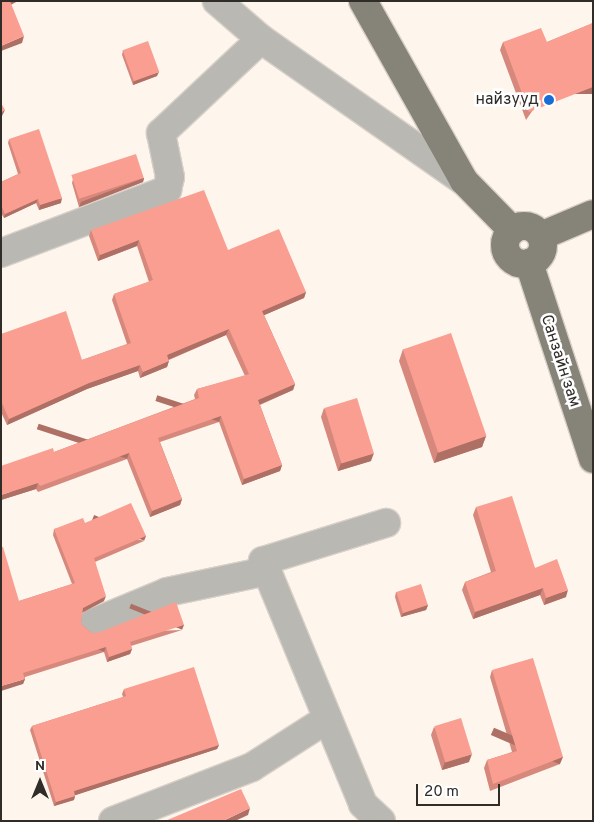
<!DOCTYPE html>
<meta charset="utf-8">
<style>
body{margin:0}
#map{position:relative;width:594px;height:822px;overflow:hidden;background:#fef5ed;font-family:Overpass,sans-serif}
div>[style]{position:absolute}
.roads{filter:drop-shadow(1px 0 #d9d1ca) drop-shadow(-1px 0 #d9d1ca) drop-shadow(0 1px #d9d1ca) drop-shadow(0 -1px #d9d1ca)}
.minor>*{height:28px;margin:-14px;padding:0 14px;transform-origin:14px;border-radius:14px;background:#b9b8b2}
.major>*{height:28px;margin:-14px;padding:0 14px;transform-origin:14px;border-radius:14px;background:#868379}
.major>.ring{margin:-14px;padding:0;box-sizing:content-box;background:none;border:28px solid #868379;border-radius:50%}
.wall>*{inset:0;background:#d6887c}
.shaded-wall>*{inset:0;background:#ae6f65;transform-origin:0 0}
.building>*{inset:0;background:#f99e90;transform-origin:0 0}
.dots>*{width:14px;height:14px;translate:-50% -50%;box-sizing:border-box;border:2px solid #fff;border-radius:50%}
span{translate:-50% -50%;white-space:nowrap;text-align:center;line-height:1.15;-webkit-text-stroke:5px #fff;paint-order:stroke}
.poi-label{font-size:16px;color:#302c28}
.right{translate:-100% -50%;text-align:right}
.street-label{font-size:16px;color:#302c28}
.frame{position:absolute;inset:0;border:2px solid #302c28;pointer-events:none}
.north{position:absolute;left:15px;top:757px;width:50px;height:50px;-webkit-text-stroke:4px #fff;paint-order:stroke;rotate:0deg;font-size:14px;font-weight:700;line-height:20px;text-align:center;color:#302c28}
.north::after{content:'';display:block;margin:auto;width:18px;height:22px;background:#302c28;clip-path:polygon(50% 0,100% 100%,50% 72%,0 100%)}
.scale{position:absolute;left:416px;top:784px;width:84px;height:22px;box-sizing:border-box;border:2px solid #302c28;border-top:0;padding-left:6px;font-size:15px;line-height:18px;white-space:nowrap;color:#302c28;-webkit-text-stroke:4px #fff;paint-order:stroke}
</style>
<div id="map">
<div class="roads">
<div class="minor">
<div style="left:217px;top:1px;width:58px;rotate:40.8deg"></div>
<div style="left:261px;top:39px;width:248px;rotate:35deg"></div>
<div style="left:1px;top:253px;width:178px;rotate:-20.8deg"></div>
<div style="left:167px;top:190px;width:13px;rotate:-77deg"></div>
<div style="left:170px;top:177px;width:45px;rotate:-101.6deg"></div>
<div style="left:161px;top:133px;width:137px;rotate:-43.2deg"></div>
<div style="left:93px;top:623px;width:80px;rotate:-22.7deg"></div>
<div style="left:167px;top:592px;width:102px;rotate:-11.9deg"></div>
<div style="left:113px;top:821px;width:149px;rotate:-21.2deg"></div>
<div style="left:252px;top:767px;width:89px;rotate:-32.6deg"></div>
<div style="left:381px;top:821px;width:25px;rotate:-137deg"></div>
<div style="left:363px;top:804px;width:263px;rotate:-112.4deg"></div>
<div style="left:263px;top:561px;width:129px;rotate:-17.2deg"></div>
</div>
<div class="major">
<div style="left:363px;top:1px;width:206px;rotate:60.7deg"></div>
<div style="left:464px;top:181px;width:69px;rotate:45.6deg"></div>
<div class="ring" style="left:505px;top:226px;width:10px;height:10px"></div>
<div style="left:541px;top:236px;width:56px;rotate:-22.9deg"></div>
<div style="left:529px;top:263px;width:206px;rotate:71.9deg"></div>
</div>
</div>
<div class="wall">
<div style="clip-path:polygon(593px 23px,526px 120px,500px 50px,503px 42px,547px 42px)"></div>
<div style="clip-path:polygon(123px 50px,157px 76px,133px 85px,122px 55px)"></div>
<div style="clip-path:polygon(9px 139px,61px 203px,39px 210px,36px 203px,4px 218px,1px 213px,1px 182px,18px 174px,8px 143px)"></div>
<div style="clip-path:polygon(144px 178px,143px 182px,79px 207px,72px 183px,73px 179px)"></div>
<div style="clip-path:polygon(91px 230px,228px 250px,306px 292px,304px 298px,264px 315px,295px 384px,293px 390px,260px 405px,282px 465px,280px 471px,242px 485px,219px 422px,160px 442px,182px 499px,180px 505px,150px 517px,127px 459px,38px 492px,36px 489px,1px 500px,54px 452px,195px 399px,194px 395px,197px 389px,245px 376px,226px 335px,169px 360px,167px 367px,140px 378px,138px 371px,87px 389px,7px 425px,1px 412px,1px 334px,82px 360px,127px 344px,112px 300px,114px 294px,149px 282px,137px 246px,98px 261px,89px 236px)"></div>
<div style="clip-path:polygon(403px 349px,486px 436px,482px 447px,434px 463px,399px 361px)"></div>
<div style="clip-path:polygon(324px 408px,371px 461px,338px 471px,321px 417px)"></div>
<div style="clip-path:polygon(476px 507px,535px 568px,566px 597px,544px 605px,540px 595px,473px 619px,462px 590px,465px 582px,491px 572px,473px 515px)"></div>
<div style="clip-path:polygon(85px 523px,144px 541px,95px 562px,104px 601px,82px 613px,81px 624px,92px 633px,182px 630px,131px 646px,132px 649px,130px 654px,107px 662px,104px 652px,25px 677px,25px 679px,23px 684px,19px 601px,72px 584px,53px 535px,54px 529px)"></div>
<div style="clip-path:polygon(396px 592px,428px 605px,426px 610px,401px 617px,395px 597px)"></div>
<div style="clip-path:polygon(492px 670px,560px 764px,490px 791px,484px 768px,487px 760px,512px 752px,490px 677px)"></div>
<div style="clip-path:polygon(124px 689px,219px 745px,217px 749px,75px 795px,74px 800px,54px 806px,30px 730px,32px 726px,123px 697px,122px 694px)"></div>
<div style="clip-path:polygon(434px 727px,469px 762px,442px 770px,431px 735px)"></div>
</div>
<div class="shaded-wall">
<div style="clip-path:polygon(10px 1px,18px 1px,7px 7px)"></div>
<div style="clip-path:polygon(24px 36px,22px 43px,1px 51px,1px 46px)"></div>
<div style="clip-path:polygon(159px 72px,157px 76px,133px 85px,134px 80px)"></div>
<div style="left:593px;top:87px;width:7px;height:69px;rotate:90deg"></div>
<div style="clip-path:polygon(5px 110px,2px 116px,1px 117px,1px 112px)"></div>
<div style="clip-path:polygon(144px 178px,143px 182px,79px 207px,81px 202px)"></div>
<div style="clip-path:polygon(62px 198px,61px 203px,39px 210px,40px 205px)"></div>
<div style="clip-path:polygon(38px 199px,36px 203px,4px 218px,5px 214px)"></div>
<div style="clip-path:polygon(139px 240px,137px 246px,98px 261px,100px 255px)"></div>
<div style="clip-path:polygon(306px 292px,304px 298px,260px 317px,262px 311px)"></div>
<div style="clip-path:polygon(229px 329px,226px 335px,165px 361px,167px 355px)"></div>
<div style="clip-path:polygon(169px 361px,167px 367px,140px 378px,143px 372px)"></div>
<div style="clip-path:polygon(140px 365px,138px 371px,87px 389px,7px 425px,9px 419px,89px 383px)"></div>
<div style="clip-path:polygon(295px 384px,293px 390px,256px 406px,258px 400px)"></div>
<div style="left:221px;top:416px;width:6px;height:67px;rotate:108deg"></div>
<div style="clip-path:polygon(486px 436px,482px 447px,434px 463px,438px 452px)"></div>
<div style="left:129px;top:453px;width:6px;height:95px;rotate:108deg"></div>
<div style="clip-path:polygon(374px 453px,371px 461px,338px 471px,341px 463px)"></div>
<div style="clip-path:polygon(282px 465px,280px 471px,242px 485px,244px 479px)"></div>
<div style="clip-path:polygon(38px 483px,36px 489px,1px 500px,1px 495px)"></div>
<div style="clip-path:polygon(182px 499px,180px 505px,150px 517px,152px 511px)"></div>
<div style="left:146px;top:536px;width:5px;height:56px;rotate:112deg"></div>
<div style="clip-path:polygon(543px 588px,540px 595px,473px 619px,475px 612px)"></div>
<div style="clip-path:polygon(568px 590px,566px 597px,544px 605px,546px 598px)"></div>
<div style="clip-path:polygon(106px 596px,104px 601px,81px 613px,83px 608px)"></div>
<div style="clip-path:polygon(428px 605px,426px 610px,401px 617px,403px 613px)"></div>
<div style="left:184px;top:625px;width:5px;height:57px;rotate:112deg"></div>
<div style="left:106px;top:647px;width:5px;height:87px;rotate:112deg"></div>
<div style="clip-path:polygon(132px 649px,130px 654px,107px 662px,109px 657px)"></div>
<div style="clip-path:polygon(25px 679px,23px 684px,1px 691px,1px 686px)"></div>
<div style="clip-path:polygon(219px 745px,217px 749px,73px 796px,74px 791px)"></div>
<div style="clip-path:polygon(472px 754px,469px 762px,442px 770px,445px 762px)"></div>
<div style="left:563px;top:757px;width:8px;height:75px;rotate:113deg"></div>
<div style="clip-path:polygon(75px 796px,74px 800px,54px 806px,56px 802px)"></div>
<div style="clip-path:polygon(250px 808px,248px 815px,235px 821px,223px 821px)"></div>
</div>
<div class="building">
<div style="clip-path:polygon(1px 1px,10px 1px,24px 36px,1px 46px)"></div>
<div style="clip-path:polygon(593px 23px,593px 87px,529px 112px,503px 42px,541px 28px,547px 42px)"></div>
<div style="left:148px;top:41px;width:33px;height:27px;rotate:70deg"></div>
<div style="clip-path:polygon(1px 103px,5px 110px,1px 112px)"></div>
<div style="clip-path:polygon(39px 129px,62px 198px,40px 205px,38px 199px,5px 214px,1px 205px,1px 182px,21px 173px,9px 139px)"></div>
<div style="left:136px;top:154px;width:25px;height:68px;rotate:72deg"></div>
<div style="clip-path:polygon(204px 190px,228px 250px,279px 229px,306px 292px,262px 311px,295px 384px,258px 400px,282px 465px,244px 479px,221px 416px,158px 438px,182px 499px,152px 511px,129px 453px,40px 486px,38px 483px,1px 495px,1px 466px,53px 448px,54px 452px,199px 398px,197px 389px,249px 374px,229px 329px,167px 355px,169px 361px,143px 372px,140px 365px,89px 383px,9px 419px,1px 401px,1px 334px,66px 311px,82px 360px,131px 343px,114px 294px,153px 280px,139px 240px,100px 255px,91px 230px)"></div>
<div style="left:451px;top:333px;width:109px;height:51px;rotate:71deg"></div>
<div style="left:357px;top:398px;width:58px;height:34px;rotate:73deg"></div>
<div style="clip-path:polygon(512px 496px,535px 568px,557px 559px,568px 590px,546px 598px,543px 588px,475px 612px,465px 582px,496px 571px,476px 507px)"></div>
<div style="clip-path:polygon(131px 503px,146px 536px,94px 558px,106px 596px,83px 608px,81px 624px,92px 633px,100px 632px,176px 602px,184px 625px,130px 642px,132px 649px,109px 657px,106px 647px,23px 673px,25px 679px,1px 686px,1px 547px,3px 547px,19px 601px,75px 583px,54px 529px,83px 518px,85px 523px)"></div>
<div style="left:421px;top:584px;width:22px;height:26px;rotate:72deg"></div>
<div style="clip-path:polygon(533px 658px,563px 757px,493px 784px,487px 760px,517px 751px,492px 670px)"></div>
<div style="clip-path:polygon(194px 667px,219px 745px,74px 791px,75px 796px,56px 802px,32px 726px,126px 696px,124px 689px)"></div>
<div style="left:461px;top:718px;width:38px;height:28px;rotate:73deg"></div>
<div style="clip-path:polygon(241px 789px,250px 808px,223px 821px,165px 821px)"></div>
</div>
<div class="dots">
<div style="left:549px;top:100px;background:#176cd6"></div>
</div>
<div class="poi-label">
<span class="right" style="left:539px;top:100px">найзууд</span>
</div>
<div class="street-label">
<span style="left:560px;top:361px;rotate:72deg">Санзайн зам</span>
</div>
<div class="frame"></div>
<div class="north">N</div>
<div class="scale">20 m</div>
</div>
